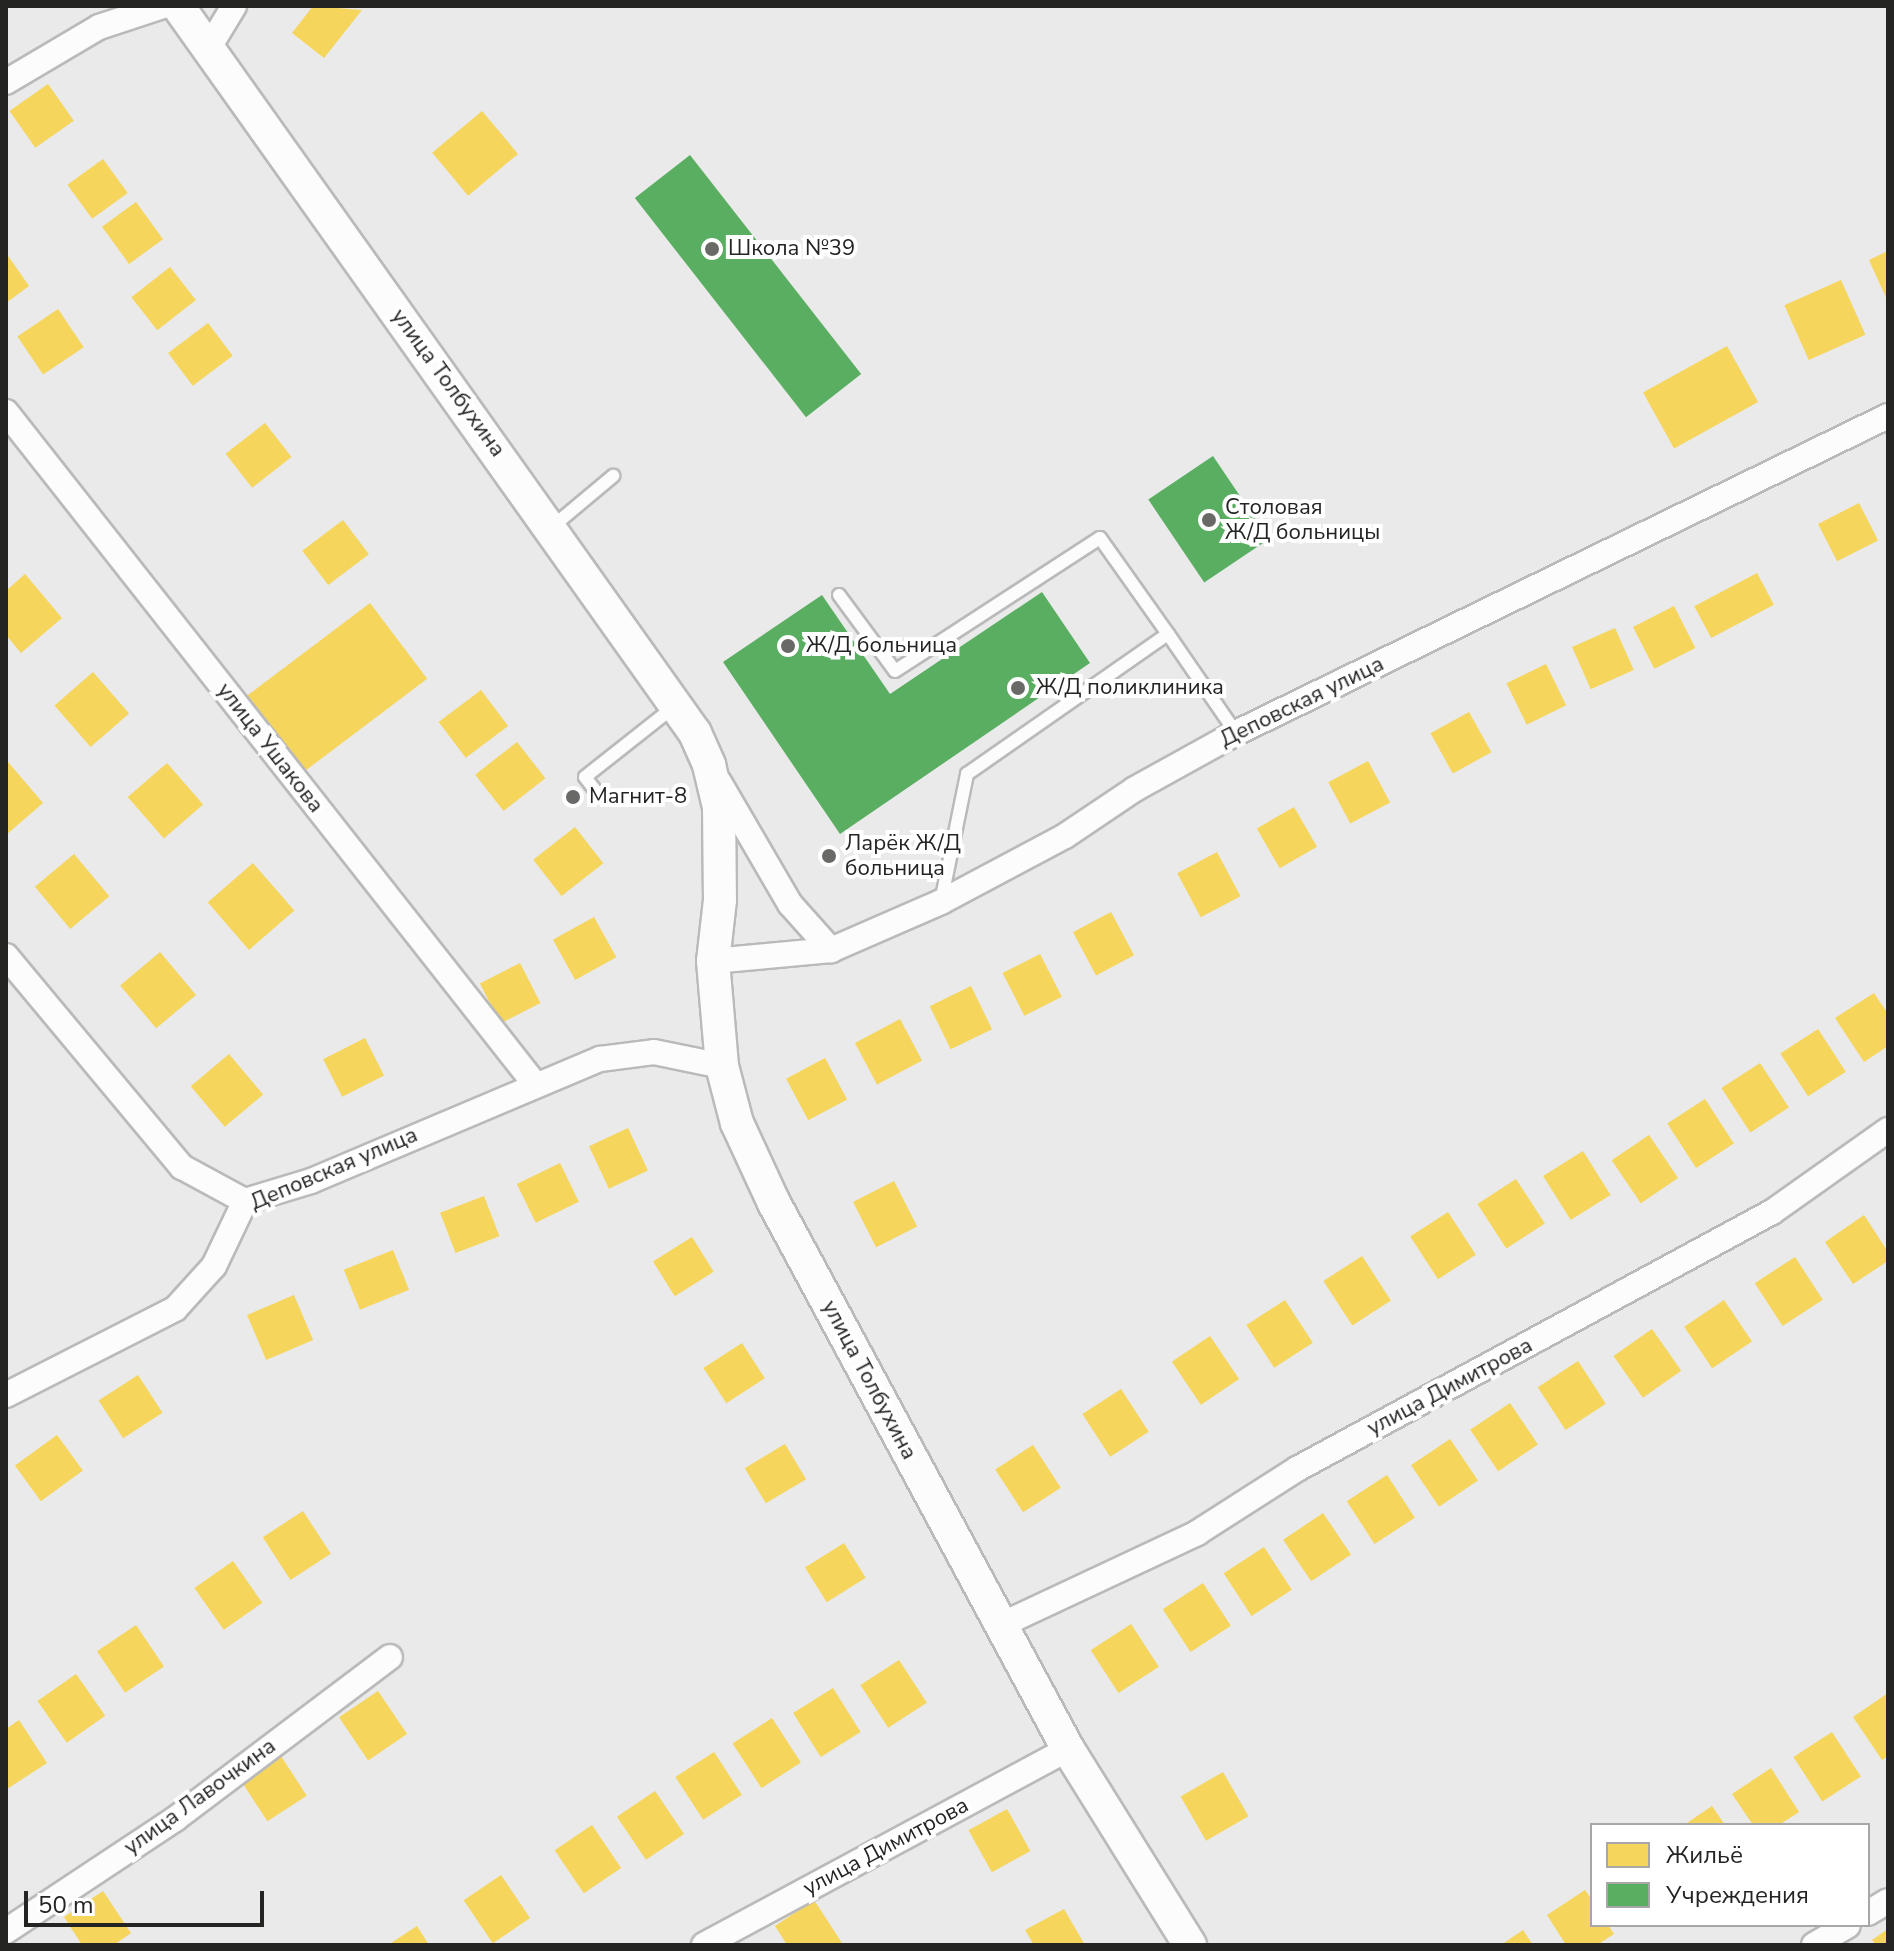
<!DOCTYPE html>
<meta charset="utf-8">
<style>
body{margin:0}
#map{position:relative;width:1894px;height:1951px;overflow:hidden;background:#e9eae9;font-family:"Nunito Sans",sans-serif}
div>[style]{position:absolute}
.homes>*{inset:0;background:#f6d55c;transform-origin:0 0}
.public>*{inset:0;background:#5aae61;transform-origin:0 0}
.roads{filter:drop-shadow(2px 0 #b9bab9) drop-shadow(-2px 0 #b9bab9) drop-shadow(0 2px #b9bab9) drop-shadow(0 -2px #b9bab9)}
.service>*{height:12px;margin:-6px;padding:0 6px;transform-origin:6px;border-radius:6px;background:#fcfcfc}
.minor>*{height:24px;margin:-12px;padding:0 12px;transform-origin:12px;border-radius:12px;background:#fcfcfc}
.tertiary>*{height:32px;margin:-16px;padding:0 16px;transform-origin:16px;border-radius:16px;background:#fcfcfc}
.dots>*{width:22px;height:22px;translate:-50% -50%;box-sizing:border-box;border:4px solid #fff;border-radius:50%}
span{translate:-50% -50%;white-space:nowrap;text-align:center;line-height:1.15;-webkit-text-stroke:8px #fff;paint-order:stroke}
.poi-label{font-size:22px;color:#242423}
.left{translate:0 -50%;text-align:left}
.street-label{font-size:22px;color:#242423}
.frame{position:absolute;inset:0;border:8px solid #242423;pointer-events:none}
.legend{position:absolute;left:1590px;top:1823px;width:280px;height:104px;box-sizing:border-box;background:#fff;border:2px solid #a7a7a7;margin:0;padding:10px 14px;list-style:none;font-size:24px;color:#242423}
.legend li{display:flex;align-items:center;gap:16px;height:40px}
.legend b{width:40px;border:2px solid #a7a7a7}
.scale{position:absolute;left:24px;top:1891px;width:240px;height:36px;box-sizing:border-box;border:4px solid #242423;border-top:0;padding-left:10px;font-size:24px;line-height:28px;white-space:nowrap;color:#242423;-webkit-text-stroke:6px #fff;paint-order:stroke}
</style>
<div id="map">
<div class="homes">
<div style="clip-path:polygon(313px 6px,362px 10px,324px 58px,292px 33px)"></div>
<div style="left:48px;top:84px;width:45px;height:47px;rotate:55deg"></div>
<div style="left:482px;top:111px;width:56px;height:65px;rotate:50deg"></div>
<div style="left:103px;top:159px;width:42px;height:44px;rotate:54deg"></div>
<div style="left:136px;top:202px;width:46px;height:42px;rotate:54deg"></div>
<div style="clip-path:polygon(1888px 251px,1888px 302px,1869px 260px)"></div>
<div style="clip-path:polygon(6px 253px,29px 286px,6px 303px)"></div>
<div style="left:170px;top:267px;width:42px;height:49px;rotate:52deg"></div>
<div style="left:1841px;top:280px;width:60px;height:62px;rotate:66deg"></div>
<div style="left:58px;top:309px;width:46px;height:49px;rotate:56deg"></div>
<div style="left:208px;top:323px;width:41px;height:50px;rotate:53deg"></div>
<div style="left:1727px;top:346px;width:64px;height:96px;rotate:61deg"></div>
<div style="left:265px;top:423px;width:43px;height:50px;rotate:52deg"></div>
<div style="left:1859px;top:503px;width:42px;height:46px;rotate:63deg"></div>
<div style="left:343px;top:520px;width:43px;height:51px;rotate:53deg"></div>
<div style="left:1757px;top:573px;width:36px;height:71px;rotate:62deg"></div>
<div style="clip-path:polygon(25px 574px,62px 618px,21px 653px,6px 635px,6px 591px)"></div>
<div style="left:370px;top:603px;width:95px;height:154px;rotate:53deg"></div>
<div style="left:1674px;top:606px;width:47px;height:46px;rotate:63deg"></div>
<div style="left:1615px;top:628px;width:46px;height:47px;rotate:66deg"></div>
<div style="left:1546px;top:664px;width:46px;height:44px;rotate:64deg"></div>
<div style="left:93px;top:672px;width:55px;height:51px;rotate:49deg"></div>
<div style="left:481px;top:690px;width:45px;height:53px;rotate:53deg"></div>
<div style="left:1469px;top:712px;width:46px;height:44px;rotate:61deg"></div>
<div style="left:517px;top:742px;width:46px;height:53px;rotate:52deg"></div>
<div style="left:1368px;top:761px;width:47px;height:45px;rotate:62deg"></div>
<div style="clip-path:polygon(8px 762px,43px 803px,6px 835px,6px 764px)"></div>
<div style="left:167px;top:763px;width:55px;height:52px;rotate:49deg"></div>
<div style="left:1294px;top:807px;width:46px;height:43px;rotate:60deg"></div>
<div style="left:575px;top:827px;width:46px;height:53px;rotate:52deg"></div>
<div style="left:1217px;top:852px;width:50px;height:45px;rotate:62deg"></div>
<div style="left:74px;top:854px;width:55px;height:51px;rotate:50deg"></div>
<div style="left:253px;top:863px;width:63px;height:60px;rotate:49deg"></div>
<div style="left:1111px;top:912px;width:49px;height:43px;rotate:62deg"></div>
<div style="left:594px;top:917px;width:46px;height:47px;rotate:61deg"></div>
<div style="left:160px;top:952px;width:56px;height:52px;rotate:50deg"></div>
<div style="left:1040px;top:954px;width:48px;height:42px;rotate:63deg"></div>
<div style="left:520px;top:963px;width:45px;height:45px;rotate:63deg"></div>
<div style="left:971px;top:986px;width:48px;height:46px;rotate:64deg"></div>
<div style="clip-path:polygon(1874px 993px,1888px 1014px,1888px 1046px,1864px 1062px,1835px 1018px)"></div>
<div style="left:900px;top:1019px;width:47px;height:51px;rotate:62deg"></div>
<div style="left:1818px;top:1029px;width:51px;height:45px;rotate:57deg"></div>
<div style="left:365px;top:1038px;width:42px;height:47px;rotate:63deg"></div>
<div style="left:229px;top:1054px;width:53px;height:50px;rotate:50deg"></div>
<div style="left:825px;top:1058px;width:47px;height:44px;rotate:62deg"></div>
<div style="left:1760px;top:1063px;width:53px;height:46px;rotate:57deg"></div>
<div style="left:1705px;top:1099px;width:53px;height:45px;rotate:57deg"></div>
<div style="left:628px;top:1128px;width:47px;height:43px;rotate:65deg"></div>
<div style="left:1649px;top:1135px;width:52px;height:45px;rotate:56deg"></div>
<div style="left:1583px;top:1151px;width:52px;height:47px;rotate:58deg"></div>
<div style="left:560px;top:1163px;width:43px;height:48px;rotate:64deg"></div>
<div style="left:1516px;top:1179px;width:53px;height:46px;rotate:57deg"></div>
<div style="left:894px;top:1181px;width:51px;height:46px;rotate:63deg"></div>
<div style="left:484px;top:1196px;width:43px;height:47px;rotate:69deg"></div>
<div style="left:1448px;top:1212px;width:51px;height:45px;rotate:57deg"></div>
<div style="clip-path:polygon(1864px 1215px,1888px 1252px,1888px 1261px,1853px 1284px,1825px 1242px)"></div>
<div style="left:692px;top:1237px;width:41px;height:46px;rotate:58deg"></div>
<div style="left:393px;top:1250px;width:43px;height:53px;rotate:68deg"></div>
<div style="left:1362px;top:1256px;width:53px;height:46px;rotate:57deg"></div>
<div style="left:1795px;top:1257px;width:51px;height:48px;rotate:57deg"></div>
<div style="left:294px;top:1295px;width:49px;height:51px;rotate:67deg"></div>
<div style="left:1285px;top:1300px;width:51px;height:46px;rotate:57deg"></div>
<div style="left:1724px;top:1300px;width:50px;height:48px;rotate:56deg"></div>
<div style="left:1652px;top:1329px;width:51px;height:47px;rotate:55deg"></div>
<div style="left:1210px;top:1336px;width:52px;height:46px;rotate:56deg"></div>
<div style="left:742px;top:1343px;width:42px;height:46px;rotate:57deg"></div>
<div style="left:1578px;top:1361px;width:51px;height:48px;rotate:57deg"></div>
<div style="left:138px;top:1375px;width:45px;height:47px;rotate:57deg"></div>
<div style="left:1121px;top:1389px;width:51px;height:46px;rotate:57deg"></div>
<div style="left:1510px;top:1403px;width:50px;height:48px;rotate:56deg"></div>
<div style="left:57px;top:1435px;width:44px;height:52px;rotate:54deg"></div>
<div style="left:1450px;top:1439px;width:50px;height:47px;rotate:56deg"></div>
<div style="left:785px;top:1444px;width:41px;height:47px;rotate:59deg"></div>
<div style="left:1033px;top:1445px;width:51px;height:45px;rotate:57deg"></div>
<div style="left:1387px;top:1475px;width:51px;height:48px;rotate:57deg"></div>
<div style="left:303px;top:1511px;width:51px;height:48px;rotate:57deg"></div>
<div style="left:1323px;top:1513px;width:50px;height:48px;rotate:56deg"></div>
<div style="left:844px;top:1543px;width:41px;height:46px;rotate:58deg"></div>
<div style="left:1264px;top:1547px;width:51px;height:48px;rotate:57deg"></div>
<div style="left:233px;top:1561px;width:51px;height:47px;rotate:55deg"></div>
<div style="left:1203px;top:1583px;width:51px;height:48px;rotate:57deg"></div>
<div style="left:1131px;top:1624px;width:51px;height:48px;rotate:57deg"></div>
<div style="left:136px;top:1625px;width:50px;height:47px;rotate:56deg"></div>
<div style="left:899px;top:1660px;width:51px;height:46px;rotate:57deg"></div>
<div style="left:76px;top:1674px;width:51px;height:47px;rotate:55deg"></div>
<div style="left:833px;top:1688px;width:52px;height:47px;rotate:58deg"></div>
<div style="left:378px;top:1691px;width:52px;height:47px;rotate:56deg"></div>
<div style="clip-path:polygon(1888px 1693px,1888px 1756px,1882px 1760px,1853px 1717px)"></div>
<div style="left:772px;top:1718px;width:53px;height:47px;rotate:57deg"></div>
<div style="clip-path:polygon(19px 1720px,47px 1763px,7px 1789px,6px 1729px)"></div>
<div style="left:1832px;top:1732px;width:53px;height:46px;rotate:57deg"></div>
<div style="left:714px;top:1752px;width:51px;height:46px;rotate:57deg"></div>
<div style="left:279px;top:1753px;width:51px;height:47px;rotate:57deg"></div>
<div style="clip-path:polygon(1771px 1768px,1799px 1812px,1779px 1825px,1753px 1825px,1732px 1794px)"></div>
<div style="left:1223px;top:1772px;width:51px;height:49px;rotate:60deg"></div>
<div style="left:655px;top:1791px;width:52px;height:46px;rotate:56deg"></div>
<div style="clip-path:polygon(1712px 1806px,1725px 1825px,1684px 1825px)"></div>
<div style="left:1007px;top:1809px;width:48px;height:44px;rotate:61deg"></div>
<div style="left:592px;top:1825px;width:52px;height:45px;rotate:56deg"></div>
<div style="left:501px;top:1875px;width:52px;height:45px;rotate:56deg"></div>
<div style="clip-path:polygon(1585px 1890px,1592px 1900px,1592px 1925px,1608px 1925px,1614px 1934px,1597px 1945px,1566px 1945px,1547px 1915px)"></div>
<div style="clip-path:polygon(103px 1891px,131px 1933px,114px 1945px,82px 1945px,64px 1917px)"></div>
<div style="clip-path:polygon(814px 1900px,842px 1943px,787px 1945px,775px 1926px)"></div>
<div style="clip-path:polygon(1064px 1909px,1085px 1945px,1034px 1945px,1025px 1930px)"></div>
<div style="clip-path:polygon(417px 1926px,429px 1945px,388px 1945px)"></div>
<div style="clip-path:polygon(1888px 1929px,1888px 1945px,1876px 1945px,1872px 1940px)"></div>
<div style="clip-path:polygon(1523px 1930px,1533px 1945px,1501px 1945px)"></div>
</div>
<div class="public">
<div style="left:690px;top:155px;width:278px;height:70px;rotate:52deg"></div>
<div style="left:1213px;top:456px;width:100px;height:78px;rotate:56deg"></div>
<div style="clip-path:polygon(1042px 592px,1090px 663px,840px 834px,723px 662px,822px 595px,890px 694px)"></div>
</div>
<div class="roads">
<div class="service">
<div style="left:552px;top:527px;width:80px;rotate:-39.9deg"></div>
<div style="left:839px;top:595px;width:94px;rotate:53.6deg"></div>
<div style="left:895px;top:671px;width:244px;rotate:-33deg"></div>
<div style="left:1100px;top:538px;width:118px;rotate:54.7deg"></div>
<div style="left:595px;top:790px;width:16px;rotate:-128deg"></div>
<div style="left:585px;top:777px;width:115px;rotate:-38.3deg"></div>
<div style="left:941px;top:902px;width:131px;rotate:-78.5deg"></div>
<div style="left:967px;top:774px;width:245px;rotate:-34.9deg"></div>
<div style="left:1168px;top:634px;width:120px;rotate:55.5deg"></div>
</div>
<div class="minor">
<div style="left:208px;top:49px;width:50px;rotate:-58.8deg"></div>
<div style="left:6px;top:82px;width:108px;rotate:-30.6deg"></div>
<div style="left:99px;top:27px;width:67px;rotate:-18.2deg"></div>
<div style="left:6px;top:412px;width:855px;rotate:51.79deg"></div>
<div style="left:719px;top:782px;width:141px;rotate:59.8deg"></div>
<div style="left:790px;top:904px;width:62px;rotate:48.3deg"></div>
<div style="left:6px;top:956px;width:275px;rotate:50.2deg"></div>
<div style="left:182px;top:1167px;width:72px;rotate:28.4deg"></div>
<div style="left:713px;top:961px;width:119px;rotate:-5.3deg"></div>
<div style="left:831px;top:950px;width:120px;rotate:-23.6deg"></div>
<div style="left:941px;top:902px;width:140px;rotate:-28deg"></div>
<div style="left:1065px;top:836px;width:84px;rotate:-33.9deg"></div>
<div style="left:1135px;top:789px;width:115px;rotate:-29deg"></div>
<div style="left:1236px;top:733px;width:725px;rotate:-25.93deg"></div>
<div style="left:6px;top:1395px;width:190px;rotate:-27deg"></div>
<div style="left:175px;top:1309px;width:58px;rotate:-47.8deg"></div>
<div style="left:214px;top:1266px;width:72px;rotate:-64.5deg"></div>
<div style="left:245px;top:1201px;width:69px;rotate:-16.9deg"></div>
<div style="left:311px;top:1181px;width:314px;rotate:-22.9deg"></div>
<div style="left:600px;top:1059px;width:54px;rotate:-7.4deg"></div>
<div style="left:654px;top:1052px;width:69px;rotate:11.6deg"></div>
<div style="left:1001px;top:1625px;width:217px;rotate:-25.1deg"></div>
<div style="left:1197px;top:1533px;width:119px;rotate:-32.6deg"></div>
<div style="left:1297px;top:1469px;width:540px;rotate:-28.42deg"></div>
<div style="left:1772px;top:1212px;width:142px;rotate:-35.3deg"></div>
<div style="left:1868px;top:1913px;width:23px;rotate:-31deg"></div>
<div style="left:6px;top:1931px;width:203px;rotate:-33.5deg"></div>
<div style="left:175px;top:1819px;width:269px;rotate:-37deg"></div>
<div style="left:704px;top:1945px;width:413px;rotate:-28.3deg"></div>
<div style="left:1814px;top:1945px;width:39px;rotate:-30deg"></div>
</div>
<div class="tertiary">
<div style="left:178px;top:6px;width:892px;rotate:54.58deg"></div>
<div style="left:695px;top:733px;width:35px;rotate:66deg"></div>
<div style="left:709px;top:765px;width:43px;rotate:76.6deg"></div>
<div style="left:719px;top:807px;width:93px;rotate:89.4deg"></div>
<div style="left:720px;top:900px;width:61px;rotate:96.5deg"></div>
<div style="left:713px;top:961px;width:105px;rotate:85.1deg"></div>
<div style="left:722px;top:1066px;width:59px;rotate:75.3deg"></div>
<div style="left:737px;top:1123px;width:88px;rotate:65.2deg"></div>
<div style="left:774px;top:1203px;width:620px;rotate:61.7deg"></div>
<div style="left:1068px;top:1749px;width:231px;rotate:58.1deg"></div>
</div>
</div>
<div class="dots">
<div style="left:712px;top:249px;background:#696968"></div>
<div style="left:1209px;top:520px;background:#696968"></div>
<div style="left:788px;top:646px;background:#696968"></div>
<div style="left:1018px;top:688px;background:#696968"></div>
<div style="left:573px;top:797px;background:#696968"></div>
<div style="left:829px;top:856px;background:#696968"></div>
</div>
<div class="poi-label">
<span class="left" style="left:728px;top:249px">Школа №39</span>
<span class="left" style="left:1225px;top:520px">Столовая<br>Ж/Д больницы</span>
<span class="left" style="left:806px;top:646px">Ж/Д больница</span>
<span class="left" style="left:1036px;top:688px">Ж/Д поликлиника</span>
<span class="left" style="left:589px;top:797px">Магнит-8</span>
<span class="left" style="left:845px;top:856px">Ларёк Ж/Д<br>больница</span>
</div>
<div class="street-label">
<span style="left:448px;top:383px;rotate:54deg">улица Толбухина</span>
<span style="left:1302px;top:702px;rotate:-26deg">Деповская улица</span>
<span style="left:270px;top:748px;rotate:52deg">улица Ушакова</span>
<span style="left:334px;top:1169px;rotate:-23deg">Деповская улица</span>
<span style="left:869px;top:1380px;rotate:62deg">улица Толбухина</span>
<span style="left:1450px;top:1387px;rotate:-28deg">улица Димитрова</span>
<span style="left:200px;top:1797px;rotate:-36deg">улица Лавочкина</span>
<span style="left:886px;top:1847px;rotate:-28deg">улица Димитрова</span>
</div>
<div class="frame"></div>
<ul class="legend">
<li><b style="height:22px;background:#f6d55c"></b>Жильё</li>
<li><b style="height:22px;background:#5aae61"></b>Учреждения</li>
</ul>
<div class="scale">50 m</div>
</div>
